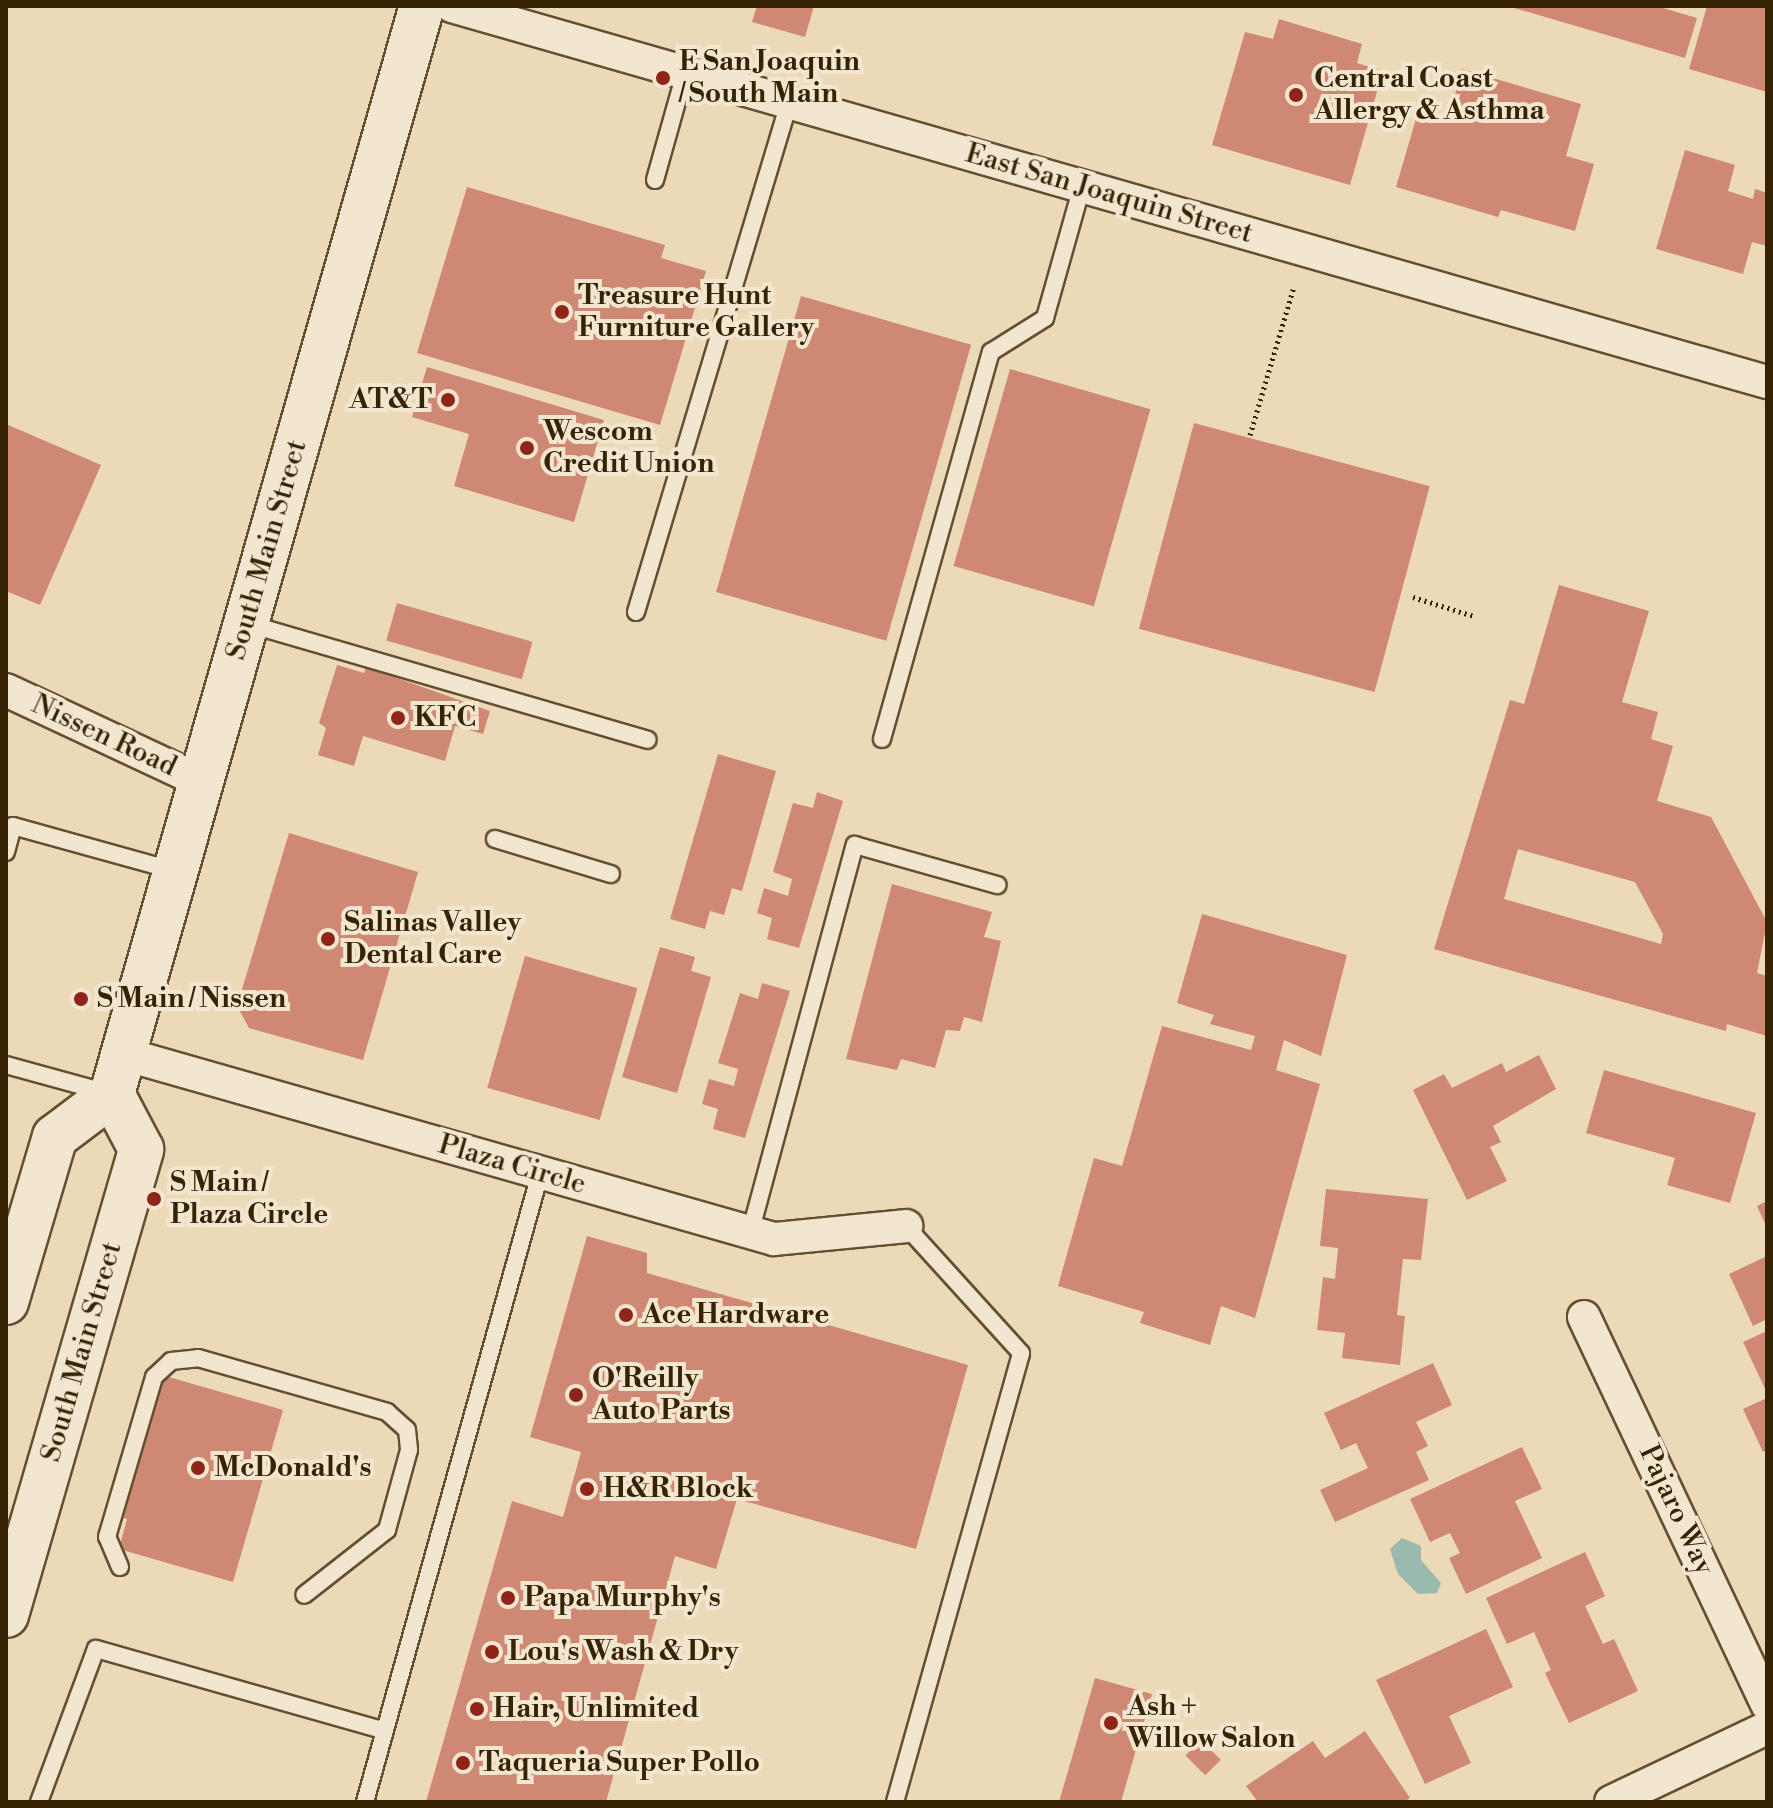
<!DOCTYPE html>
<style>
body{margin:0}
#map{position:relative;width:1773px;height:1808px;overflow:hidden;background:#ecd9b7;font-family:"Libre Bodoni",serif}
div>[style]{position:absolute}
.water>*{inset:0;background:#99baad}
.building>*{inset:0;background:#cf8973;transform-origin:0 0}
.path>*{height:5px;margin-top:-2.5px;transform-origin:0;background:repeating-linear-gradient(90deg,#362304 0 2px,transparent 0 6px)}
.roads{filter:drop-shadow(2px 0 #645031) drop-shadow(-2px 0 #645031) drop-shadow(0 2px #645031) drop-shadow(0 -2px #645031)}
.lane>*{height:16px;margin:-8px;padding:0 8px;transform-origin:8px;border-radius:8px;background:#f3e6d0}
.street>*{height:32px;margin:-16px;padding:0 16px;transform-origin:16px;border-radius:16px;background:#f3e6d0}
.secondary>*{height:44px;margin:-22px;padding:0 22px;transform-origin:22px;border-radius:22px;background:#f3e6d0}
.dots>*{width:22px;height:22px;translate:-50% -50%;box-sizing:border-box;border:4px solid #f3e6d0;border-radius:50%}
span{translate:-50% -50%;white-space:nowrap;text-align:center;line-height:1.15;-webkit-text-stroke:8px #f3e6d0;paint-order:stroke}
.poi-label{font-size:28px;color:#362304;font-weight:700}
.left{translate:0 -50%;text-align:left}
.right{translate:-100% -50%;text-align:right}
.street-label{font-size:28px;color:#362304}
.frame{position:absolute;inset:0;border:8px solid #362304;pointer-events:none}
</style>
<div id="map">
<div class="water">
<div style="clip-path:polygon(1402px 1538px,1421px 1546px,1421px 1560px,1441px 1583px,1437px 1593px,1418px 1594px,1398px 1574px,1390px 1549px)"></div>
</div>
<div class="building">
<div style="clip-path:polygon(757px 6px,814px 6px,805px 37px,752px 22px)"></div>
<div style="clip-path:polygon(1656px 6px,1697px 18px,1685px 58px,1511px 7px)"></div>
<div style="clip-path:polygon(1707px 6px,1767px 7px,1767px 92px,1689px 69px)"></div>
<div style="clip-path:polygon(1279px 19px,1362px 44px,1357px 63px,1383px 71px,1350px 185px,1212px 145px,1245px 32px,1273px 39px)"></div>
<div style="clip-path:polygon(1462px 69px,1581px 104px,1566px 156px,1594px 164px,1575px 231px,1501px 210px,1498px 217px,1396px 187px,1418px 112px,1448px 120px)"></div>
<div style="clip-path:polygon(1685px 150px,1735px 165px,1728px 191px,1753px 199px,1755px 189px,1767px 193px,1767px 246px,1752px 242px,1743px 274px,1656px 249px)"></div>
<div style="clip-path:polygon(467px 187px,665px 245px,661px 258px,706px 271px,660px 425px,417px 353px)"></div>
<div style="left:801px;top:296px;width:177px;height:308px;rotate:16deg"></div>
<div style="clip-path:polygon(427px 367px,604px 420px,574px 522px,454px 486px,469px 434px,412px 417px)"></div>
<div style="left:1010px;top:369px;width:146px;height:205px;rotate:16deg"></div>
<div style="left:1194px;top:423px;width:244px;height:213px;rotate:15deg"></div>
<div style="clip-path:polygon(6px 424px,101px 465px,40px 605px,6px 591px)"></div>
<div style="clip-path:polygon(evenodd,1559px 585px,1649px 611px,1622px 702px,1658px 712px,1651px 739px,1673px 746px,1657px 801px,1711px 817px,1767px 922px,1757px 973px,1767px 976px,1767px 1036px,1727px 1024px,1726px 1031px,1434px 949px,1510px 700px,1524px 704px,1559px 585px,1518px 849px,1635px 882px,1663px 934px,1661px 944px,1504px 899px,1518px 849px)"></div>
<div style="left:397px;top:603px;width:141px;height:39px;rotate:16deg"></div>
<div style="clip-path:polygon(337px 665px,364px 673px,366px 667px,490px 711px,483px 734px,455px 726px,445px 761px,363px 736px,354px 766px,318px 755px,326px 728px,319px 723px)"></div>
<div style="clip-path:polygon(718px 754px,776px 771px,742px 891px,732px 888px,724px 915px,710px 911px,705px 929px,670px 919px)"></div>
<div style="clip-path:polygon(817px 792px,843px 801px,799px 948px,767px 939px,772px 918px,757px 913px,764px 888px,788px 896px,792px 879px,773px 872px,793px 803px,813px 808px)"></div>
<div style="clip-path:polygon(289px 833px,418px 872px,363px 1060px,249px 1028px,237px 1006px)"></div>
<div style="clip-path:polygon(892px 884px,992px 912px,984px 937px,1001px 941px,982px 1022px,964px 1017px,960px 1031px,946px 1030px,935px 1068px,901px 1059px,897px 1070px,846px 1059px)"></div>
<div style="clip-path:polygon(1202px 914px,1347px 955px,1321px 1056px,1284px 1040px,1276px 1070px,1320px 1084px,1255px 1318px,1221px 1306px,1210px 1345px,1140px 1323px,1144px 1312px,1058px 1286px,1094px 1158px,1122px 1166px,1162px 1026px,1251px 1050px,1255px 1036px,1210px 1024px,1214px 1015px,1177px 1003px)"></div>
<div style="clip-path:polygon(660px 947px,695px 957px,691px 971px,711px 977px,677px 1093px,622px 1077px)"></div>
<div style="left:525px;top:956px;width:117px;height:137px;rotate:16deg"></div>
<div style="clip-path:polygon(762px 983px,790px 991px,745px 1138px,713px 1129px,718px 1109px,702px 1104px,709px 1079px,734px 1086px,738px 1069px,718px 1063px,740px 993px,758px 999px)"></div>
<div style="clip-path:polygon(1539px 1055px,1556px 1089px,1493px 1126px,1501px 1142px,1490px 1147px,1507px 1181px,1467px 1200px,1413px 1090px,1444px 1074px,1452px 1088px,1502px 1063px,1506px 1072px)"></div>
<div style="clip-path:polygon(1604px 1070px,1756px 1113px,1730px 1203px,1667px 1185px,1675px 1158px,1586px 1133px)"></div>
<div style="clip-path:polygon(1326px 1189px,1428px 1199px,1421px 1260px,1403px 1259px,1397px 1315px,1405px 1316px,1400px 1365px,1342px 1358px,1345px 1333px,1317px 1330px,1323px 1277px,1335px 1279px,1338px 1248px,1320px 1246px)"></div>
<div style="clip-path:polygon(1767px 1201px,1767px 1228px,1757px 1206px)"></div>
<div style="clip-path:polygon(587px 1236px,647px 1253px,647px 1273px,968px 1365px,916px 1549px,737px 1499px,716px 1569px,675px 1556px,606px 1802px,426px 1802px,512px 1501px,563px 1517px,581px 1452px,530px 1437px)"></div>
<div style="clip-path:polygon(1767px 1256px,1767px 1319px,1753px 1326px,1729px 1274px)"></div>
<div style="clip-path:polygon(1767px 1331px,1767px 1393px,1743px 1342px)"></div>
<div style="clip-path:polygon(1433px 1363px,1452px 1405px,1416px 1422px,1428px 1446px,1416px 1452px,1429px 1480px,1335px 1522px,1320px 1490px,1368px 1468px,1356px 1443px,1341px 1450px,1324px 1413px)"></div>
<div style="clip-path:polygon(162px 1375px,283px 1410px,233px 1582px,119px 1549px,127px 1519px,115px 1515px)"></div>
<div style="clip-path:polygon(1767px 1398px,1767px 1450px,1763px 1452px,1743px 1409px)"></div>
<div style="clip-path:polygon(1522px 1447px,1542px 1489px,1515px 1501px,1542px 1558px,1466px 1594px,1449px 1558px,1460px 1553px,1450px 1533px,1430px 1542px,1410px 1499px)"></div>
<div style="clip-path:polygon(1585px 1552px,1605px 1596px,1585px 1606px,1603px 1644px,1614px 1639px,1638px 1691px,1569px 1723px,1545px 1673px,1551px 1670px,1534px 1632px,1507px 1644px,1486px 1598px)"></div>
<div style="clip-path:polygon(1486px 1629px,1513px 1687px,1449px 1716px,1471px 1763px,1425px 1784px,1376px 1680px)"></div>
<div style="clip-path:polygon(1095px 1678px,1152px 1694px,1121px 1802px,1059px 1802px)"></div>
<div style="clip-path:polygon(1365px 1731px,1410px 1798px,1404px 1802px,1258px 1802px,1246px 1786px,1313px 1741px,1325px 1758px)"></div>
<div style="left:1201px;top:1740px;width:28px;height:22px;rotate:45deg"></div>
</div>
<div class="path">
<div style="left:1250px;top:435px;width:155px;rotate:-73.5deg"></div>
<div style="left:1413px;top:597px;width:64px;rotate:17.3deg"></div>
</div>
<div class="roads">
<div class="lane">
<div style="left:655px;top:180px;width:111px;rotate:-74.3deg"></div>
<div style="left:636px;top:612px;width:531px;rotate:-73.27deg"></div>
<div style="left:249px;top:624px;width:415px;rotate:16.2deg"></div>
<div style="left:882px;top:739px;width:402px;rotate:-74.3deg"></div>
<div style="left:991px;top:352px;width:64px;rotate:-32.2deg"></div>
<div style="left:1045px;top:318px;width:137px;rotate:-74.3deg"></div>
<div style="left:495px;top:839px;width:121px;rotate:16.8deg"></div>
<div style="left:6px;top:852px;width:27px;rotate:-75deg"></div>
<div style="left:13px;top:826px;width:168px;rotate:15.5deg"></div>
<div style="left:6px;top:1065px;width:103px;rotate:15.3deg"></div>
<div style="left:750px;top:1233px;width:402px;rotate:-74.9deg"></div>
<div style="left:855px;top:845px;width:148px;rotate:15.7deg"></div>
<div style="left:120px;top:1567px;width:33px;rotate:-113deg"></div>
<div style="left:107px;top:1537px;width:167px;rotate:-73.6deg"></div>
<div style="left:154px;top:1377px;width:23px;rotate:-43deg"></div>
<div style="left:171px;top:1361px;width:27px;rotate:-6deg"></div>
<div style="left:198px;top:1358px;width:197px;rotate:15.9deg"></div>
<div style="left:387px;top:1412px;width:27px;rotate:42deg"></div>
<div style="left:407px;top:1430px;width:20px;rotate:84deg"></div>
<div style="left:409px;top:1450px;width:83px;rotate:105.4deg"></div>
<div style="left:387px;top:1530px;width:105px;rotate:141.9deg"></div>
<div style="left:39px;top:1802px;width:163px;rotate:-69.6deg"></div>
<div style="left:96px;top:1649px;width:300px;rotate:15.8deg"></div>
<div style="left:365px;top:1802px;width:652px;rotate:-74.43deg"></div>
<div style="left:895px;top:1802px;width:466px;rotate:-74.3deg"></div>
<div style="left:1021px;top:1353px;width:171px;rotate:-132.2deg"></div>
</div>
<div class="street">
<div style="left:452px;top:6px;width:1368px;rotate:15.96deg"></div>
<div style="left:6px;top:690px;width:217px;rotate:25.1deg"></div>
<div style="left:124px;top:1054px;width:676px;rotate:15.89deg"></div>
<div style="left:774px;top:1239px;width:133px;rotate:-5.6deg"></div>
<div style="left:1584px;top:1317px;width:428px;rotate:64.7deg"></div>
<div style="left:1611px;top:1802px;width:173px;rotate:-25.4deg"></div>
</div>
<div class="secondary">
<div style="left:6px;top:1302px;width:172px;rotate:-73.5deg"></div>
<div style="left:55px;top:1137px;width:71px;rotate:-37deg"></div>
<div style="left:112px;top:1094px;width:1131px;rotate:-74.1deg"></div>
<div style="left:6px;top:1615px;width:485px;rotate:-73.8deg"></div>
<div style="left:141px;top:1149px;width:62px;rotate:-117.8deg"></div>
</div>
</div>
<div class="dots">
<div style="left:663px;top:78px;background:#8f2418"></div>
<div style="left:1296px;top:95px;background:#8f2418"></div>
<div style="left:562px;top:312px;background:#8f2418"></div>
<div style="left:448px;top:400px;background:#8f2418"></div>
<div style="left:527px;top:448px;background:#8f2418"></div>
<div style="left:398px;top:718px;background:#8f2418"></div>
<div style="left:328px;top:939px;background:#8f2418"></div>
<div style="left:81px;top:999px;background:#8f2418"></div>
<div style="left:154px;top:1199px;background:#8f2418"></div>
<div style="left:626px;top:1315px;background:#8f2418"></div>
<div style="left:576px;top:1395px;background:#8f2418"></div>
<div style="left:198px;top:1468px;background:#8f2418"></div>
<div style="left:587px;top:1489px;background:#8f2418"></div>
<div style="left:508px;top:1598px;background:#8f2418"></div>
<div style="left:492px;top:1652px;background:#8f2418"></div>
<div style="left:477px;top:1709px;background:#8f2418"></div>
<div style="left:1111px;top:1723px;background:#8f2418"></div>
<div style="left:463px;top:1763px;background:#8f2418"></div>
</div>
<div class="poi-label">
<span class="left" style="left:679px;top:78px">E San Joaquin<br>/ South Main</span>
<span class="left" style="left:1314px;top:95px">Central Coast<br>Allergy &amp; Asthma</span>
<span class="left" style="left:578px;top:312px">Treasure Hunt<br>Furniture Gallery</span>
<span class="right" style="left:432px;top:400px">AT&amp;T</span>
<span class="left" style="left:543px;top:448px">Wescom<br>Credit Union</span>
<span class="left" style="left:414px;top:718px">KFC</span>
<span class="left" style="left:344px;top:939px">Salinas Valley<br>Dental Care</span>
<span class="left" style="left:97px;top:999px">S Main / Nissen</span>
<span class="left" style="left:170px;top:1199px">S Main /<br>Plaza Circle</span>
<span class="left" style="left:642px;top:1315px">Ace Hardware</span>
<span class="left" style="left:592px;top:1395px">O'Reilly<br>Auto Parts</span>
<span class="left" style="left:214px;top:1468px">McDonald's</span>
<span class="left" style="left:603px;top:1489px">H&amp;R Block</span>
<span class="left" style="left:524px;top:1598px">Papa Murphy's</span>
<span class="left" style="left:508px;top:1652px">Lou's Wash &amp; Dry</span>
<span class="left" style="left:1127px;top:1723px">Ash +<br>Willow Salon</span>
<span class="left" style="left:493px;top:1709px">Hair, Unlimited</span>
<span class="left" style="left:479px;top:1763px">Taqueria Super Pollo</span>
</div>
<div class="street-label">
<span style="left:1109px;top:194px;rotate:16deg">East San Joaquin Street</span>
<span style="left:267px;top:550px;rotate:-74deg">South Main Street</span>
<span style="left:104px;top:736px;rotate:25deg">Nissen Road</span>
<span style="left:512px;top:1165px;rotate:16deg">Plaza Circle</span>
<span style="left:82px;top:1352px;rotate:-74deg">South Main Street</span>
<span style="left:1676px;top:1510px;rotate:65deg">Pajaro Way</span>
</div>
<div class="frame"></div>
</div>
